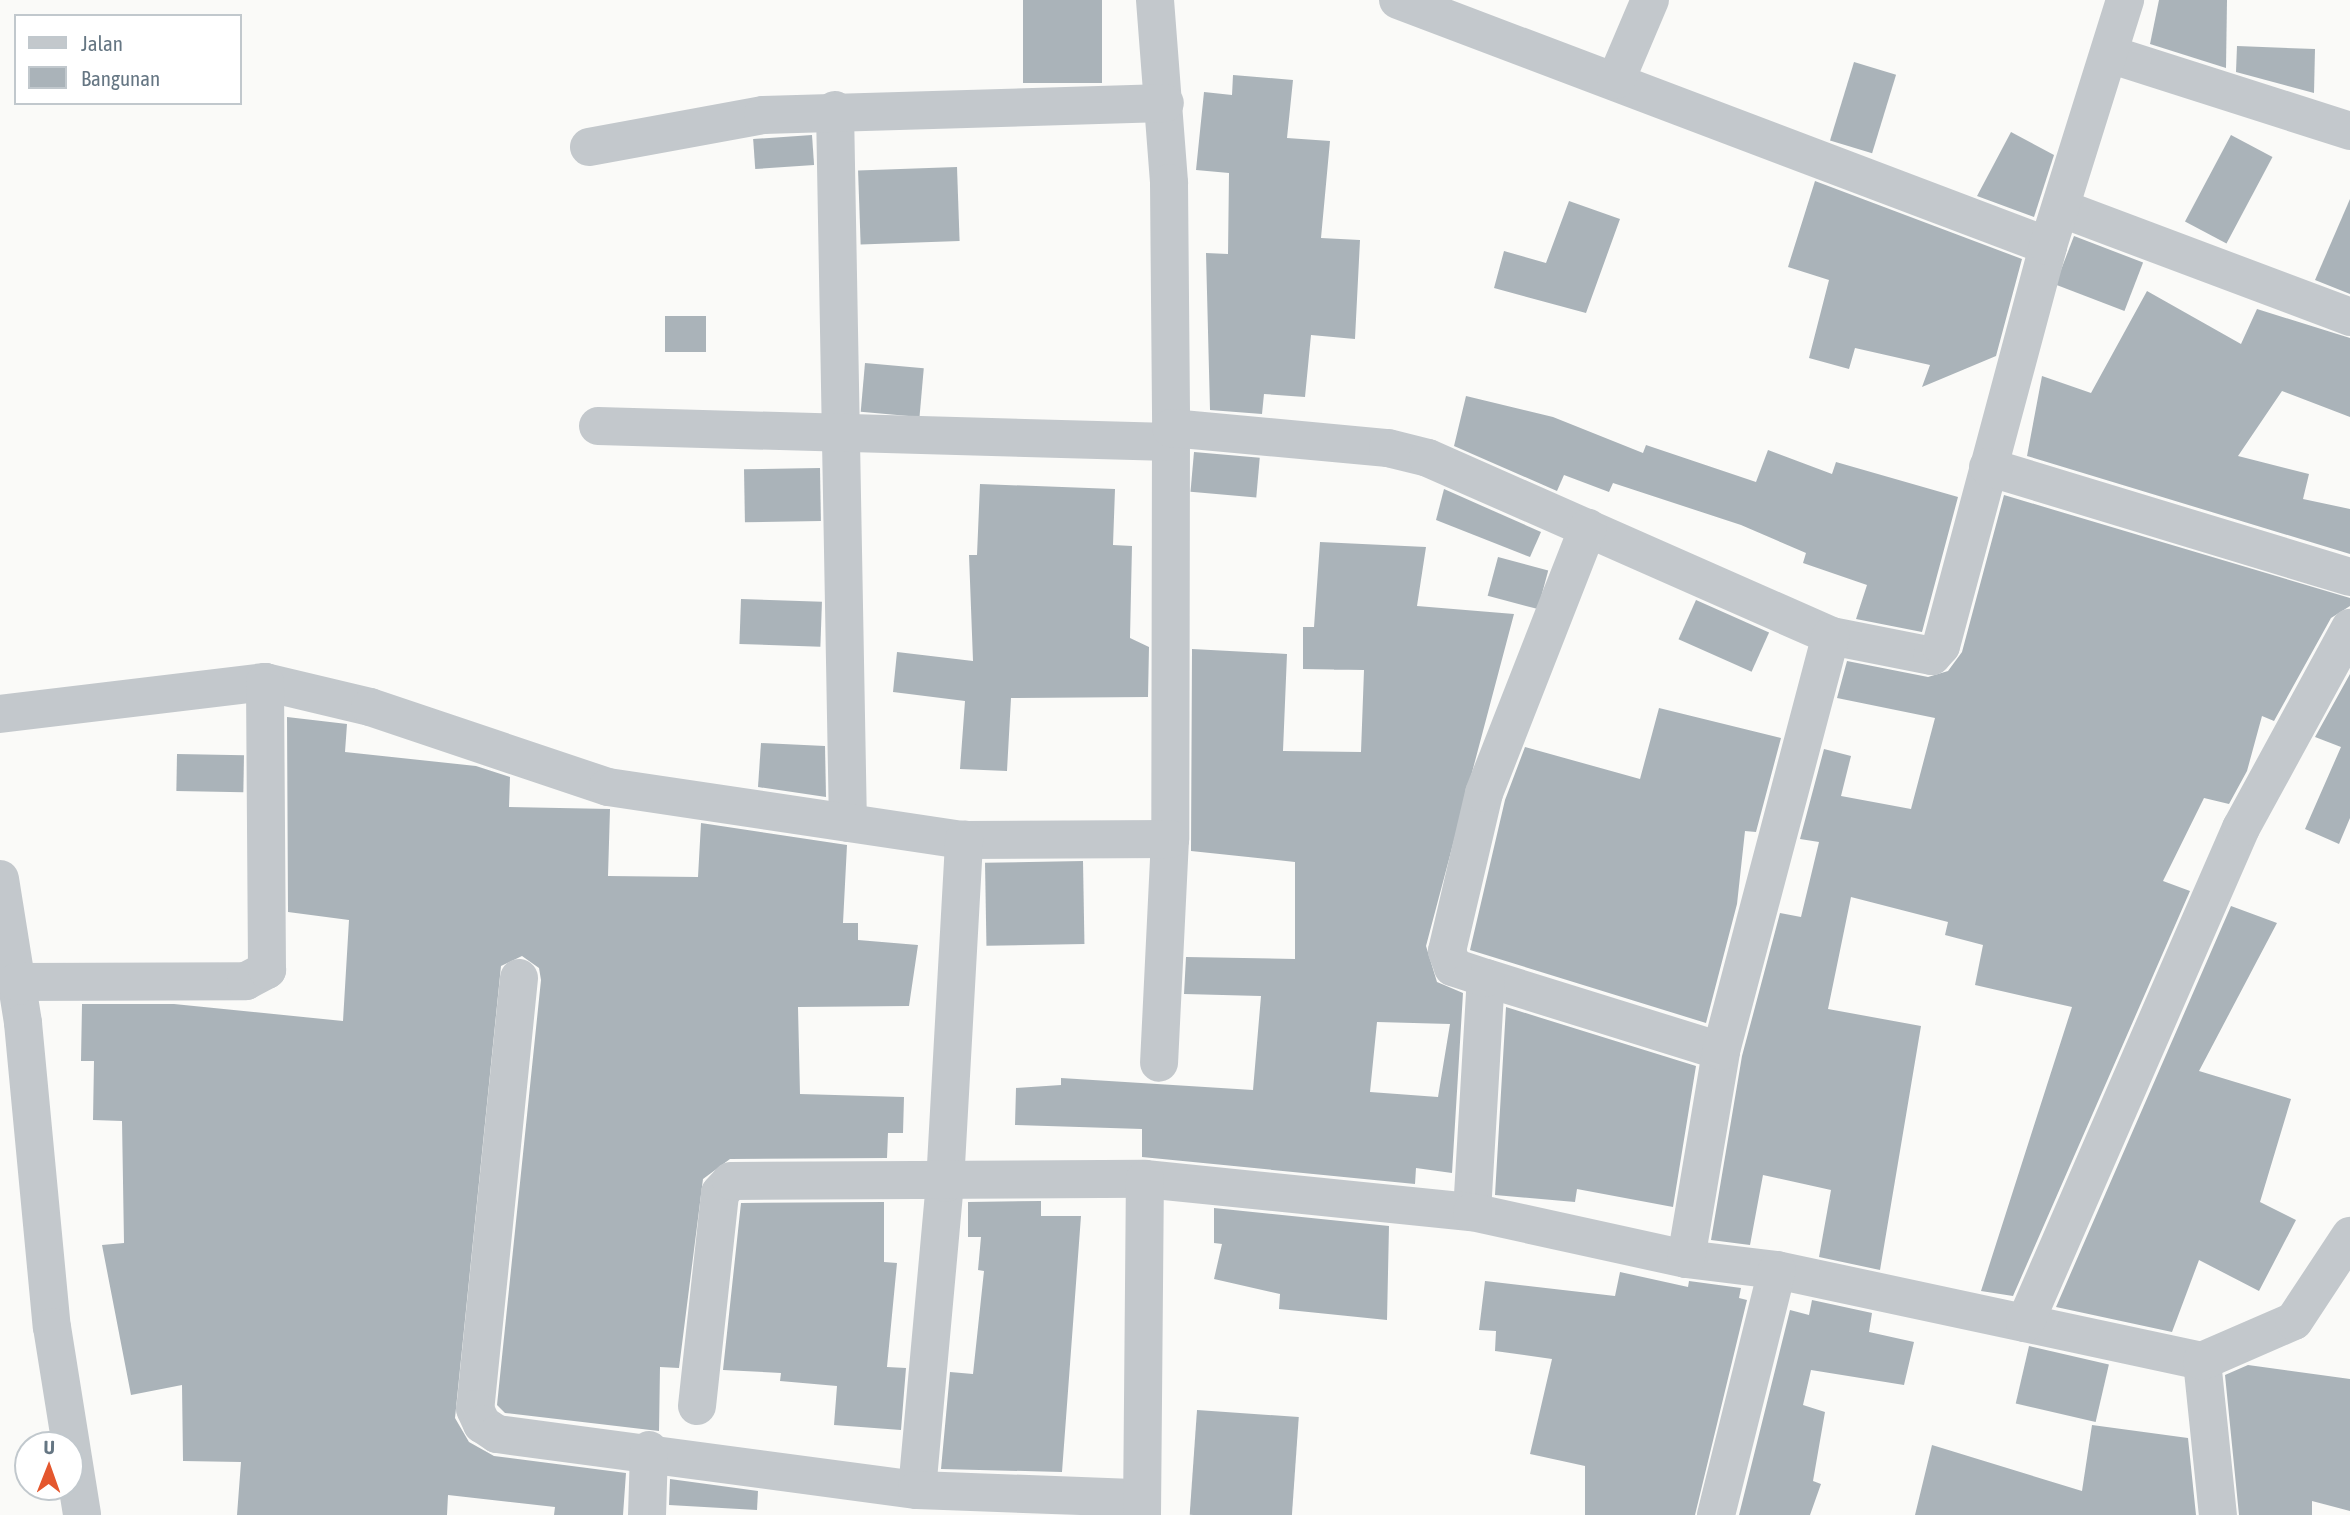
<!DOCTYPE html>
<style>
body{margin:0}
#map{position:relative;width:2350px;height:1515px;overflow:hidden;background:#fafaf8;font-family:"Asap Condensed",sans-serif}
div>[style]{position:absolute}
.building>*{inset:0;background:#aab3b9;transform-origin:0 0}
.minor>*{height:38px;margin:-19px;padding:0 19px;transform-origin:19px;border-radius:19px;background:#c3c8cc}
span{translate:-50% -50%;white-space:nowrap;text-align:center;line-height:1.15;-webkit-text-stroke:7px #fff;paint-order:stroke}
.legend{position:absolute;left:14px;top:14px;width:228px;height:91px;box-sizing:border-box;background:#fff;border:2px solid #c1c8cd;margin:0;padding:9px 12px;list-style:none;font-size:21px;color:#657683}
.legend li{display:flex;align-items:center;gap:14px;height:35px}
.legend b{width:35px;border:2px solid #c1c8cd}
.north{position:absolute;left:14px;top:1431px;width:70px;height:70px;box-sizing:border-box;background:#fff;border:2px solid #c1c8cd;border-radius:50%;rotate:1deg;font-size:19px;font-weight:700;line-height:28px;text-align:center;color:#657683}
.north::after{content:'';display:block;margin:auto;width:24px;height:32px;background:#e4572e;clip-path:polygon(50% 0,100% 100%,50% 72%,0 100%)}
</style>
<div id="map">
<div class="building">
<div style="left:1023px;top:0;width:79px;height:83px"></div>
<div style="clip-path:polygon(2159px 0,2227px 0,2226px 68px,2150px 44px)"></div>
<div style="clip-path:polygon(2237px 46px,2315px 49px,2314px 93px,2236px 72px)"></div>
<div style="left:1854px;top:62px;width:44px;height:82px;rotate:17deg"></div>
<div style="clip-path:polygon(1233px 75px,1293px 80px,1287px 138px,1330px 141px,1321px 238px,1360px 240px,1355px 339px,1311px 335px,1305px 397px,1264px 394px,1262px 414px,1210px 410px,1206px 253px,1228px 254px,1229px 173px,1196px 170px,1204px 92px,1232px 95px)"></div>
<div style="clip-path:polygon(2011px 132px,2054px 155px,2034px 217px,1977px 196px)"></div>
<div style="left:812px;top:135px;width:30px;height:59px;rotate:86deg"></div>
<div style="left:2231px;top:135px;width:47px;height:98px;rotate:28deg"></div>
<div style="left:957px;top:167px;width:74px;height:99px;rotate:88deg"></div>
<div style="clip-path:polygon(1815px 181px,2022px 259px,1996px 356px,1922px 387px,1930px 365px,1855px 348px,1849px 369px,1809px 358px,1829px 280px,1788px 267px)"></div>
<div style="clip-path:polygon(2350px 199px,2350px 294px,2315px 280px)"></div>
<div style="clip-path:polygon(1569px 201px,1620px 219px,1586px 313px,1494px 288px,1504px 251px,1546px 263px)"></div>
<div style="left:2074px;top:236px;width:74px;height:52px;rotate:21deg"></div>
<div style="clip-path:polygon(2147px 291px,2241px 344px,2257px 309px,2350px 338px,2350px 417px,2282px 391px,2238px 456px,2309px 474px,2303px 499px,2350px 509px,2350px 554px,2027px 456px,2042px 376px,2091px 393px)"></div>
<div style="left:665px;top:316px;width:41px;height:36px"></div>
<div style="left:865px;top:363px;width:59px;height:49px;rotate:5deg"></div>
<div style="clip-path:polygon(1466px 396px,1553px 417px,1643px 453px,1646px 445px,1756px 482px,1768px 450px,1832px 474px,1836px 462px,1958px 497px,1922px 632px,1856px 619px,1867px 585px,1803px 563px,1806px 553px,1741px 525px,1613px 483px,1609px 492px,1564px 475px,1557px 491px,1454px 446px)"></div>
<div style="left:1194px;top:452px;width:66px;height:40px;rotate:5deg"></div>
<div style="left:820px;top:468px;width:53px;height:76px;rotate:89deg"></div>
<div style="clip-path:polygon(980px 484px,1115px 489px,1113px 545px,1132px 546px,1130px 638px,1149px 647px,1148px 697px,1011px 698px,1007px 771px,960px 769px,965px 701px,893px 692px,897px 652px,973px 661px,969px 555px,977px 555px)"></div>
<div style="clip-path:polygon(1444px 489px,1541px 532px,1530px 557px,1436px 520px)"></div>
<div style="clip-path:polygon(2004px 495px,2350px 598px,2350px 606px,2331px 618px,2274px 721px,2262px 716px,2247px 771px,2229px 804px,2204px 798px,2163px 881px,2190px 891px,2013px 1296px,1981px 1291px,2072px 1007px,1975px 985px,1983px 945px,1945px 935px,1948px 922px,1851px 897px,1828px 1009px,1921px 1026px,1880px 1270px,1819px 1257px,1831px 1190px,1763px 1175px,1750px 1245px,1711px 1240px,1742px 1056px,1780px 913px,1801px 917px,1819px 842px,1800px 839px,1824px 749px,1851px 756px,1841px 796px,1911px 809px,1935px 718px,1837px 698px,1847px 661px,1928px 677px,1948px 671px,1962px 652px)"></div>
<div style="clip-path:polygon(evenodd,1320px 542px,1426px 547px,1417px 606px,1514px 614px,1426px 946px,1437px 982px,1463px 993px,1452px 1173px,1416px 1168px,1415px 1184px,1142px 1157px,1142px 1129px,1015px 1125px,1016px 1088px,1061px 1085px,1061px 1078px,1253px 1090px,1261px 996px,1184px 994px,1186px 957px,1295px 959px,1295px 862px,1191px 851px,1192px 649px,1287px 654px,1283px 751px,1361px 752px,1364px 670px,1303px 669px,1303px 627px,1314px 627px,1320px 542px,1377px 1022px,1450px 1024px,1438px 1097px,1370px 1092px,1377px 1022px)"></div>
<div style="left:1498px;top:557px;width:52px;height:40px;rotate:15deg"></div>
<div style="left:741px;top:599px;width:81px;height:45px;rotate:2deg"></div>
<div style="left:1696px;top:600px;width:80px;height:43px;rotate:24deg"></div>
<div style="clip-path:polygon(2350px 674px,2350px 818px,2339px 844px,2305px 829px,2341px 747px,2315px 737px)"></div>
<div style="clip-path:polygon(1659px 708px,1781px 738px,1756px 832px,1745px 831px,1737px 904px,1706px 1023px,1470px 950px,1505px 800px,1525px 747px,1640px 779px)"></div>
<div style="clip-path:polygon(287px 717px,347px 724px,345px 752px,476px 766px,510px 777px,509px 807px,610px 809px,608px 876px,698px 877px,701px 823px,847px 845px,843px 923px,858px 923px,858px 940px,918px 945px,909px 1006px,798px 1007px,800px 1094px,904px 1097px,903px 1133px,888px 1133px,887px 1158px,730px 1159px,703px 1179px,679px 1368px,660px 1367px,659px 1431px,505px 1413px,497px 1405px,541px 980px,539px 968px,522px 956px,501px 966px,455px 1418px,469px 1442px,494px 1456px,626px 1473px,623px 1515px,554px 1515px,555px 1507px,448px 1495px,447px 1515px,237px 1515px,241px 1462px,183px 1461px,182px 1385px,131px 1395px,102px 1245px,124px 1243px,122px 1121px,93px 1120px,94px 1061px,81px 1061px,82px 1004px,174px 1004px,343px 1021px,349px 920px,288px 912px)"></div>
<div style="clip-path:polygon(761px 743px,825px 746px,826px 797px,758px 787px)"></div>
<div style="left:177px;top:754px;width:67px;height:37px;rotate:1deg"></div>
<div style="left:1083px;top:861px;width:83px;height:98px;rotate:89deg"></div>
<div style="clip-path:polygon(2231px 906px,2277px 923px,2199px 1071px,2291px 1099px,2260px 1202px,2296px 1220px,2259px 1291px,2199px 1260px,2172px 1332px,2056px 1307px)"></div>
<div style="clip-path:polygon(1506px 1007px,1696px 1066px,1673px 1207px,1577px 1189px,1575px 1202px,1495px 1195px)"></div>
<div style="clip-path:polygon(1041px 1201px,1041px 1216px,1081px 1216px,1062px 1472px,941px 1469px,950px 1372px,973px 1374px,984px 1271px,978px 1270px,981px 1237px,968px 1237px,968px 1202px)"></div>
<div style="clip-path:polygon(884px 1202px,884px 1262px,897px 1263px,887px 1367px,906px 1368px,901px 1430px,834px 1425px,837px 1386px,780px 1381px,781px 1373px,723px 1370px,741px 1203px)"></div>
<div style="clip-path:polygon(1214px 1208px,1389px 1226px,1387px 1320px,1279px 1309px,1280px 1294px,1214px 1279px,1222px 1244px,1214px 1243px)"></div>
<div style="clip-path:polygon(1620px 1272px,1688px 1287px,1689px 1281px,1741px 1288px,1739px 1298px,1747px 1300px,1695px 1515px,1585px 1515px,1585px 1466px,1530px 1454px,1552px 1359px,1495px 1351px,1496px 1331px,1479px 1330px,1485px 1281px,1615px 1296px)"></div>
<div style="clip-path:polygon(1812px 1300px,1872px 1313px,1869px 1332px,1914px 1342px,1904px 1385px,1811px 1370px,1803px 1405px,1825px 1412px,1813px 1481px,1821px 1484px,1810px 1515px,1739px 1515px,1790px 1310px,1809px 1315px)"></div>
<div style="left:2029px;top:1346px;width:82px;height:59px;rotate:13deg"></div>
<div style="clip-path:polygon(2248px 1365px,2350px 1379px,2350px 1511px,2312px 1501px,2312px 1515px,2239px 1515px,2225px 1375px)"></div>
<div style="left:1197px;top:1410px;width:102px;height:105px;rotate:4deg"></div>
<div style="clip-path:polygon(2092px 1425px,2188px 1438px,2196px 1515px,1915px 1515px,1932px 1445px,2082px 1491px)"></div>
<div style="clip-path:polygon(670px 1479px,758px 1491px,757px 1510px,669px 1505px)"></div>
</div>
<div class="minor">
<div style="left:1155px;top:0;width:184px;rotate:85.6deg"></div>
<div style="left:1169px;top:183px;width:245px;rotate:89.5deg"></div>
<div style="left:1171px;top:428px;width:411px;rotate:90.1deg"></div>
<div style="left:1170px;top:839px;width:224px;rotate:92.8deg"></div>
<div style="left:1398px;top:0;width:695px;rotate:20.73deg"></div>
<div style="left:2109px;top:54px;width:253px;rotate:17.7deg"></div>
<div style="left:1616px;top:80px;width:87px;rotate:-67deg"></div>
<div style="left:835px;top:110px;width:713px;rotate:88.96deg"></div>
<div style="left:589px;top:147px;width:177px;rotate:-10.4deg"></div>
<div style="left:763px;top:115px;width:402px;rotate:-1.7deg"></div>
<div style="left:2063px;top:209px;width:307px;rotate:20.6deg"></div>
<div style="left:598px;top:426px;width:572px;rotate:1.6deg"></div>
<div style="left:1171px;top:428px;width:218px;rotate:5.3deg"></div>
<div style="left:1388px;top:448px;width:41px;rotate:14deg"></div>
<div style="left:1428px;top:458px;width:441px;rotate:23.8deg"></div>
<div style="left:1831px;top:636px;width:103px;rotate:11.2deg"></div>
<div style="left:1932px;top:656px;width:13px;rotate:-48deg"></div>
<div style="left:1941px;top:646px;width:414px;rotate:-75deg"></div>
<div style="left:2048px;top:246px;width:258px;rotate:-72.6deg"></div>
<div style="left:1988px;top:467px;width:378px;rotate:16.9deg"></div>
<div style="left:0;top:714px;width:267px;rotate:-6.9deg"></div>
<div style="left:265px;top:682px;width:108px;rotate:13.4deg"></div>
<div style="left:370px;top:707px;width:251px;rotate:18.6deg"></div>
<div style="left:608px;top:787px;width:360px;rotate:8.5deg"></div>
<div style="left:964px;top:840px;width:206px;rotate:-0.3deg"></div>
<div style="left:0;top:879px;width:146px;rotate:80.9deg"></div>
<div style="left:23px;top:1023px;width:305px;rotate:84.6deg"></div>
<div style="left:52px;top:1327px;width:190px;rotate:80.9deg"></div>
<div style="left:519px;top:978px;width:433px;rotate:95.8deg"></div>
<div style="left:475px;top:1409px;width:17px;rotate:65deg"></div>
<div style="left:482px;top:1424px;width:18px;rotate:34deg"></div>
<div style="left:497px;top:1434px;width:424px;rotate:7.6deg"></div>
<div style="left:917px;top:1490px;width:308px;rotate:-84.8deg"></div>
<div style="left:945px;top:1183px;width:344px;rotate:-86.8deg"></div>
<div style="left:1486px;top:978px;width:246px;rotate:17.3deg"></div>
<div style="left:16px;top:982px;width:230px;rotate:-0.2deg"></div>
<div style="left:246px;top:981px;width:24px;rotate:-28deg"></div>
<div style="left:267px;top:970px;width:288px;rotate:-90.4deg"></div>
<div style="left:1472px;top:1212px;width:234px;rotate:-86.6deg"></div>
<div style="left:1486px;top:978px;width:35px;rotate:-162deg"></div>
<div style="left:1453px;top:967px;width:17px;rotate:-111deg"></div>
<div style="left:1447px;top:951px;width:162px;rotate:-76.8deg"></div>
<div style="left:1484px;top:793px;width:285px;rotate:-68.6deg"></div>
<div style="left:1686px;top:1259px;width:92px;rotate:6.9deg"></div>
<div style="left:1777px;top:1270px;width:435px;rotate:12.1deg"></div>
<div style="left:2202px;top:1361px;width:155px;rotate:84.1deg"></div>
<div style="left:2025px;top:1323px;width:540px;rotate:-66.43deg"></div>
<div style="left:2241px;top:828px;width:228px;rotate:-61.4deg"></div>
<div style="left:2202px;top:1361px;width:100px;rotate:-23.5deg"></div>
<div style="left:2294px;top:1321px;width:102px;rotate:-56.6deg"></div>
<div style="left:697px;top:1406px;width:214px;rotate:-83.8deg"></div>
<div style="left:720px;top:1193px;width:16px;rotate:-47deg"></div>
<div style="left:731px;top:1181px;width:414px;rotate:-0.3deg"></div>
<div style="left:1145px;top:1179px;width:329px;rotate:5.8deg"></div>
<div style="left:1472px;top:1212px;width:219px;rotate:12.4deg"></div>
<div style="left:1686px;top:1259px;width:211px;rotate:-80.4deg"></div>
<div style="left:1721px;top:1051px;width:429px;rotate:-75.2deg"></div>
<div style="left:917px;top:1490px;width:223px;rotate:2.1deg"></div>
<div style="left:647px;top:1515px;width:65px;rotate:-88.2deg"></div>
<div style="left:1142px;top:1515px;width:336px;rotate:-89.5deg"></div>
<div style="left:1716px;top:1515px;width:252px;rotate:-76deg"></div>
</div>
<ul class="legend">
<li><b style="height:9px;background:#c3c8cc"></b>Jalan</li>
<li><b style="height:19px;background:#aab3b9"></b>Bangunan</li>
</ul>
<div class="north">U</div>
</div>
